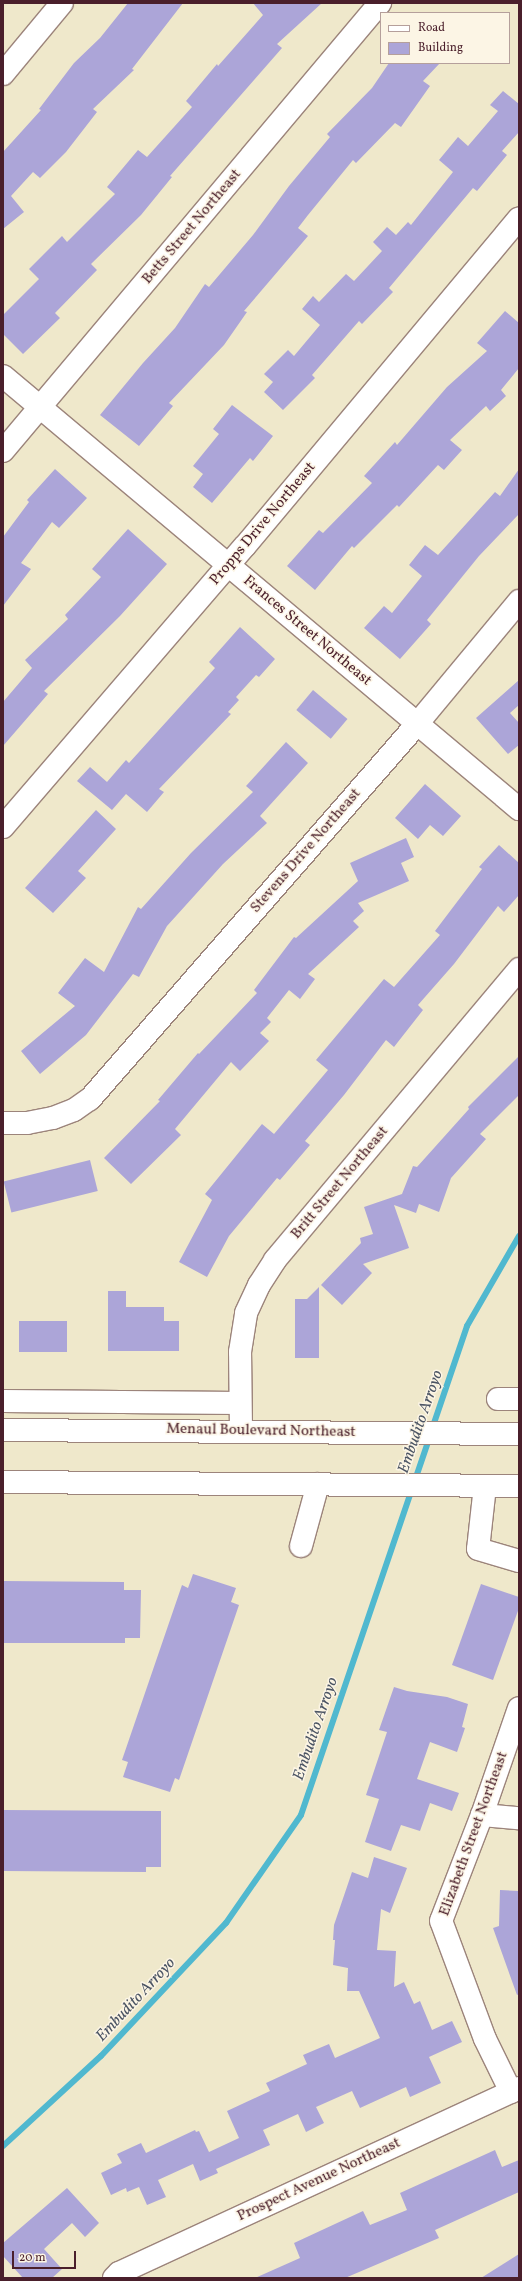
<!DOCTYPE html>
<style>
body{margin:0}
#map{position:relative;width:522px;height:2281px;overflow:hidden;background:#efe8cb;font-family:Vollkorn,serif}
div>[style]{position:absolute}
.stream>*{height:6px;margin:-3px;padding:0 3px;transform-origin:3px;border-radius:3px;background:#50b8cf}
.building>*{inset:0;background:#aca5d8;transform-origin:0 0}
.roads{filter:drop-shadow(1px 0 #9c847b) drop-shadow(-1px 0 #9c847b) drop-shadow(0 1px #9c847b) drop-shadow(0 -1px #9c847b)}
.minor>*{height:22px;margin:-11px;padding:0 11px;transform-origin:11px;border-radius:11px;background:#fff}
.major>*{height:22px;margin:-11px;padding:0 11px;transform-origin:11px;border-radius:11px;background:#fff}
span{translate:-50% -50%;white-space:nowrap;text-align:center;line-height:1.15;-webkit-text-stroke:3px #fcf5e5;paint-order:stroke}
.street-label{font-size:15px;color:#4a1f2b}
.water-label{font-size:16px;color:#4c5564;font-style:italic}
.frame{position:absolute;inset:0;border:4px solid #4a1f2b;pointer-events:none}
.legend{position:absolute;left:380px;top:12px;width:130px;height:52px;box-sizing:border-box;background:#fcf5e5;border:1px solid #b59f9b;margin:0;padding:5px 7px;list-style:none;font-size:12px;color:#4a1f2b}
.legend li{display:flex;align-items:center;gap:8px;height:20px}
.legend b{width:20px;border:1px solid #b59f9b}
.scale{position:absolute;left:12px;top:2251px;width:64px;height:18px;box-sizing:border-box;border:2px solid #4a1f2b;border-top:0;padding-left:5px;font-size:12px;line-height:14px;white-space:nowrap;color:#4a1f2b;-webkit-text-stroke:3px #fcf5e5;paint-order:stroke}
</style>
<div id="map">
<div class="stream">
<div style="left:432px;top:1429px;width:109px;rotate:-71.2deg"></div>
<div style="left:467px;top:1326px;width:104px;rotate:-60deg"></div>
<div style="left:3px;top:2146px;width:133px;rotate:-42.6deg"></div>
<div style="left:101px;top:2056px;width:183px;rotate:-46.8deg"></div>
<div style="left:226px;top:1923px;width:131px;rotate:-55.2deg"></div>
<div style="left:301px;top:1815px;width:398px;rotate:-71.2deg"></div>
</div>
<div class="building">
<div style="clip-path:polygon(128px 3px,183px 3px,132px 69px,134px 70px,93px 109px,97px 112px,66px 152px,40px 178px,33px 172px,11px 196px,24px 212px,3px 229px,3px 152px,41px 110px,39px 109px,74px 63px,100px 38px)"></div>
<div style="clip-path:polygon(253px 3px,322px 3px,277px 44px,282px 48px,170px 176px,172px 177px,141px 215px,91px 264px,97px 270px,55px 313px,60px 318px,23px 354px,3px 334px,3px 315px,39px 279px,29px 269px,62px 236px,67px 242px,115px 194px,107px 187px,138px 150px,147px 157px,192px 107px,186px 101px,217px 64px,218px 66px,263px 15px)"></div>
<div style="clip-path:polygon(389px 63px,440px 63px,423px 81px,430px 86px,401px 127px,395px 123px,356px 163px,353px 160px,308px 215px,298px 228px,308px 236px,244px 311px,247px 312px,224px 345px,169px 403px,173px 406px,139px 446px,100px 415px,143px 363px,175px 328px,205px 284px,209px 287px,253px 235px,289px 186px,330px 137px,327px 134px,372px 88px)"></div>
<div style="clip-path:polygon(503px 91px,519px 104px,519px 132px,502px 151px,507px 155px,477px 191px,473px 188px,389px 288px,393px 292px,362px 324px,359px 321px,312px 375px,315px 378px,283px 410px,264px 392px,273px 382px,264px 374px,288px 350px,294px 356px,320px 325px,302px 309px,313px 296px,319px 302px,346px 274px,354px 281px,382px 251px,373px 242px,387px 227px,396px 235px,408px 222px,411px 225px,453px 172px,439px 160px,458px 137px,468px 146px,498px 111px,490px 105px)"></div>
<div style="clip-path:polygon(505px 311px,519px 323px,519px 368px,501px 390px,506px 396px,490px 411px,486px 406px,450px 440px,462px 450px,444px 470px,438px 465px,399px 507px,397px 505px,354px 548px,352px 546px,315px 590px,287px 566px,319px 530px,323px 533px,372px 483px,364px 476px,395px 442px,397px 445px,447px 387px,487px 351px,477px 343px)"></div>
<div style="clip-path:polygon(232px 405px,273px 436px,253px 461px,250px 458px,212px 503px,193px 487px,203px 474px,193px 466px,219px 434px,213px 429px)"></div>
<div style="clip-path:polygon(55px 469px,87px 498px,59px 528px,52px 522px,21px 563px,31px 569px,3px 606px,3px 537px,29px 502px,27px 500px)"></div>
<div style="clip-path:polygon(519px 469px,519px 514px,479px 556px,427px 620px,431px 624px,400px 659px,364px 628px,384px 606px,392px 613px,422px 576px,409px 565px,425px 545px,438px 555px,495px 492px,500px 496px)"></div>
<div style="clip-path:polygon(128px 529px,167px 564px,120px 616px,44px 691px,48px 694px,3px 746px,3px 702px,32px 668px,25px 660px,68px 619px,65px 615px,101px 577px,92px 569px)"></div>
<div style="clip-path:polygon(240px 627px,275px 659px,259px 677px,256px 675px,236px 697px,239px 700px,228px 712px,231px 714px,159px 789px,164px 792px,147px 812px,126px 794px,112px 810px,77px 781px,90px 767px,107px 782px,126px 760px,129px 763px,215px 668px,209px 662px)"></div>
<div style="clip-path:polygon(519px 680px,519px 705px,510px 713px,519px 723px,519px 745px,508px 754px,476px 718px)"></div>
<div style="left:313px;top:690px;width:45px;height:26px;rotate:40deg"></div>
<div style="clip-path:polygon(286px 742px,308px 763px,260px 816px,267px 823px,223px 864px,167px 926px,139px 977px,133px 974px,86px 1035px,40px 1074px,21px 1051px,75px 1006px,58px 993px,85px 958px,104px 972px,138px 907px,141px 909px,191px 853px,253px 792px,246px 786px)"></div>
<div style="clip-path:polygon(425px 784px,461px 816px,443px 836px,430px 825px,418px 839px,395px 818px)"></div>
<div style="clip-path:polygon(96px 810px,116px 829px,78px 871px,86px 878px,53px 913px,25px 888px)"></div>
<div style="clip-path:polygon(406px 838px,414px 857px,401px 863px,409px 881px,358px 903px,364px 911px,353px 921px,359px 927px,308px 974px,315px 979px,300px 999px,289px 990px,267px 1018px,271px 1022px,260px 1033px,269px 1041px,240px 1071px,231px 1062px,175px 1129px,181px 1135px,131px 1184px,104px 1158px,160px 1101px,158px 1100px,198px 1053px,199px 1054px,257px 993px,254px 990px,294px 937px,296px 938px,358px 881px,350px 863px)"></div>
<div style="clip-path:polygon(499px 845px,519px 863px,519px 895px,504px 912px,498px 906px,454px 964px,418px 1005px,423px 1010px,394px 1047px,386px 1040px,344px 1095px,305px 1141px,310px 1145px,280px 1180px,277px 1178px,229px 1236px,207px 1277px,179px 1262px,212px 1200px,205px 1194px,262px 1124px,274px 1134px,328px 1070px,316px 1060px,384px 979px,394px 987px,440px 935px,435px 931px,482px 869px,479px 867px)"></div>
<div style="clip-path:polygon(519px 1056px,519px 1095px,480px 1134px,486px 1139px,451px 1178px,439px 1212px,419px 1204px,416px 1213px,394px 1205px,409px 1248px,363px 1264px,372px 1273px,342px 1305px,321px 1285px,361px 1243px,360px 1238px,373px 1234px,364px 1207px,402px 1194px,413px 1166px,417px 1167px,469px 1109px,468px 1107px)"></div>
<div style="left:90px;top:1160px;width:32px;height:89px;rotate:76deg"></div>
<div style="clip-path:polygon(319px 1287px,319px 1358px,295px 1358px,295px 1299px,307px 1299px)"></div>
<div style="clip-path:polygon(108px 1291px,126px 1291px,126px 1307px,164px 1307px,164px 1321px,179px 1321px,179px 1351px,108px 1351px)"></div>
<div style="left:19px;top:1321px;width:48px;height:31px"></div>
<div style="clip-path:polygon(193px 1574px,236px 1588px,231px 1602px,239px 1605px,179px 1780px,175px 1778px,170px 1792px,123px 1777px,128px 1762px,122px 1760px,182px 1585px,188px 1588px)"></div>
<div style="clip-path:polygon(3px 1581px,124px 1582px,124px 1590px,141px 1590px,140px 1638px,125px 1638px,125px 1643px,3px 1643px)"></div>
<div style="clip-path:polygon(481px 1584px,519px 1597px,519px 1608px,493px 1680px,452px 1665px)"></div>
<div style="clip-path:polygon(394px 1687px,407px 1691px,447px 1697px,468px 1704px,462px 1727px,465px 1728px,457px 1752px,430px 1742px,417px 1779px,459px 1793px,452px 1811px,430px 1803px,420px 1831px,401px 1825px,391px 1851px,365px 1842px,379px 1799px,366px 1795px,387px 1732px,379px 1730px)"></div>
<div style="clip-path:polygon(3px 1810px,161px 1811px,161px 1867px,146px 1867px,146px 1872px,3px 1871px)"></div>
<div style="clip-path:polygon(374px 1857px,407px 1868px,390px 1913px,381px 1909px,377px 1950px,396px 1951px,394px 1987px,404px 1982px,414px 2004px,420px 2001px,432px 2030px,452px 2021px,462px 2042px,429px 2057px,441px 2083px,410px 2097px,406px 2087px,360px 2108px,352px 2091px,316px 2107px,324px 2123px,306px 2132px,298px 2114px,263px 2130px,270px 2145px,216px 2169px,218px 2173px,200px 2181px,193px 2164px,158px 2180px,166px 2197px,147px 2205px,139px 2187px,127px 2192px,126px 2188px,111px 2195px,101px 2173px,122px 2163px,117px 2154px,141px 2143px,146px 2153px,195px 2130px,196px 2132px,199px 2131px,209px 2152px,239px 2138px,227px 2111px,270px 2091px,266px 2083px,307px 2064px,303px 2055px,329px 2044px,335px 2058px,380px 2038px,359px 1991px,347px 1991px,348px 1968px,333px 1965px,335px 1940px,333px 1940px,334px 1925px,352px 1872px,368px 1878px)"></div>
<div style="clip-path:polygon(500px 1890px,519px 1891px,519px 1994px,517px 1995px,493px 1928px,499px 1926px)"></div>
<div style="clip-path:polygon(495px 2150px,502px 2167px,519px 2160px,519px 2192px,435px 2230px,439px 2238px,345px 2278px,255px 2278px,300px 2258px,294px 2243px,363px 2211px,370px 2225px,407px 2210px,400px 2193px)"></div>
<div style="clip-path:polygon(67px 2188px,99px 2223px,85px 2237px,72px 2223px,44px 2249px,62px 2269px,52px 2278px,23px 2278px,3px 2256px,3px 2243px)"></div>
<div style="clip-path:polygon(519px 2254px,519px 2278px,481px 2278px)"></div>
</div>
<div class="roads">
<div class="minor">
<div style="left:3px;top:74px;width:92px;rotate:-50.3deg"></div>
<div style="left:3px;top:376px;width:674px;rotate:40deg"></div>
<div style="left:3px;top:451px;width:586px;rotate:-49.92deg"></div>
<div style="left:3px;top:827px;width:371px;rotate:-49.3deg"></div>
<div style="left:245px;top:546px;width:427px;rotate:-50.1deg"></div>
<div style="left:3px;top:1123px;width:24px"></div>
<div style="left:27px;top:1123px;width:26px;rotate:-11deg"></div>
<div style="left:53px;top:1118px;width:22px;rotate:-21deg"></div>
<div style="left:74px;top:1110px;width:19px;rotate:-35deg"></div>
<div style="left:90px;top:1099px;width:498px;rotate:-48.9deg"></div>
<div style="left:417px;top:724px;width:160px;rotate:-50.3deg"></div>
<div style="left:498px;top:1399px;width:21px"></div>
<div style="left:3px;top:1401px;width:237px;rotate:0.5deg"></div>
<div style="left:241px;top:1430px;width:78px;rotate:-90.7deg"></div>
<div style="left:240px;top:1352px;width:39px;rotate:-81deg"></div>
<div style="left:246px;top:1313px;width:31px;rotate:-65deg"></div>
<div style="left:259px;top:1285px;width:30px;rotate:-57deg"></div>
<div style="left:275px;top:1260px;width:380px;rotate:-50deg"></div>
<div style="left:485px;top:1486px;width:63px;rotate:96.3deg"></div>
<div style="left:478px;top:1549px;width:43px;rotate:16.3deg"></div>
<div style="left:301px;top:1546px;width:64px;rotate:-74.7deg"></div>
<div style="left:482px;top:1815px;width:37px;rotate:5deg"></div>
<div style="left:511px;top:2092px;width:59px;rotate:-116.1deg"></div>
<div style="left:485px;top:2039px;width:126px;rotate:-110.4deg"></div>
<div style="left:441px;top:1921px;width:114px;rotate:-68.9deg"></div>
<div style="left:482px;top:1815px;width:113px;rotate:-70.9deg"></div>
<div style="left:114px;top:2278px;width:7px;rotate:-45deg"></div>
<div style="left:119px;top:2273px;width:441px;rotate:-24.8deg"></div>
</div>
<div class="major">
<div style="left:3px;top:1430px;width:516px;rotate:0.44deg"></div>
<div style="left:3px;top:1482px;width:516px;rotate:0.44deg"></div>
</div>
</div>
<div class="street-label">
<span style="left:192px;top:227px;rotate:-50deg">Betts Street Northeast</span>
<span style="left:263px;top:524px;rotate:-50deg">Propps Drive Northeast</span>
<span style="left:307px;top:631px;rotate:40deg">Frances Street Northeast</span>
<span style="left:306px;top:851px;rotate:-49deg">Stevens Drive Northeast</span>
<span style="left:340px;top:1183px;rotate:-50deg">Britt Street Northeast</span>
<span style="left:261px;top:1431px;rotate:1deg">Menaul Boulevard Northeast</span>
<span style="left:474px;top:1834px;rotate:-70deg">Elizabeth Street Northeast</span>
<span style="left:319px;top:2180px;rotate:-25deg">Prospect Avenue Northeast</span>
</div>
<div class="water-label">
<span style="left:421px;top:1422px;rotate:-71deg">Embudito Arroyo</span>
<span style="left:316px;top:1729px;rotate:-71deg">Embudito Arroyo</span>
<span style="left:136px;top:2000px;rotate:-47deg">Embudito Arroyo</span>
</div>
<div class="frame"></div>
<ul class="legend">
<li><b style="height:5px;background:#fff"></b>Road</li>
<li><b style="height:11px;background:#aca5d8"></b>Building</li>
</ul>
<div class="scale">20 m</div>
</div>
